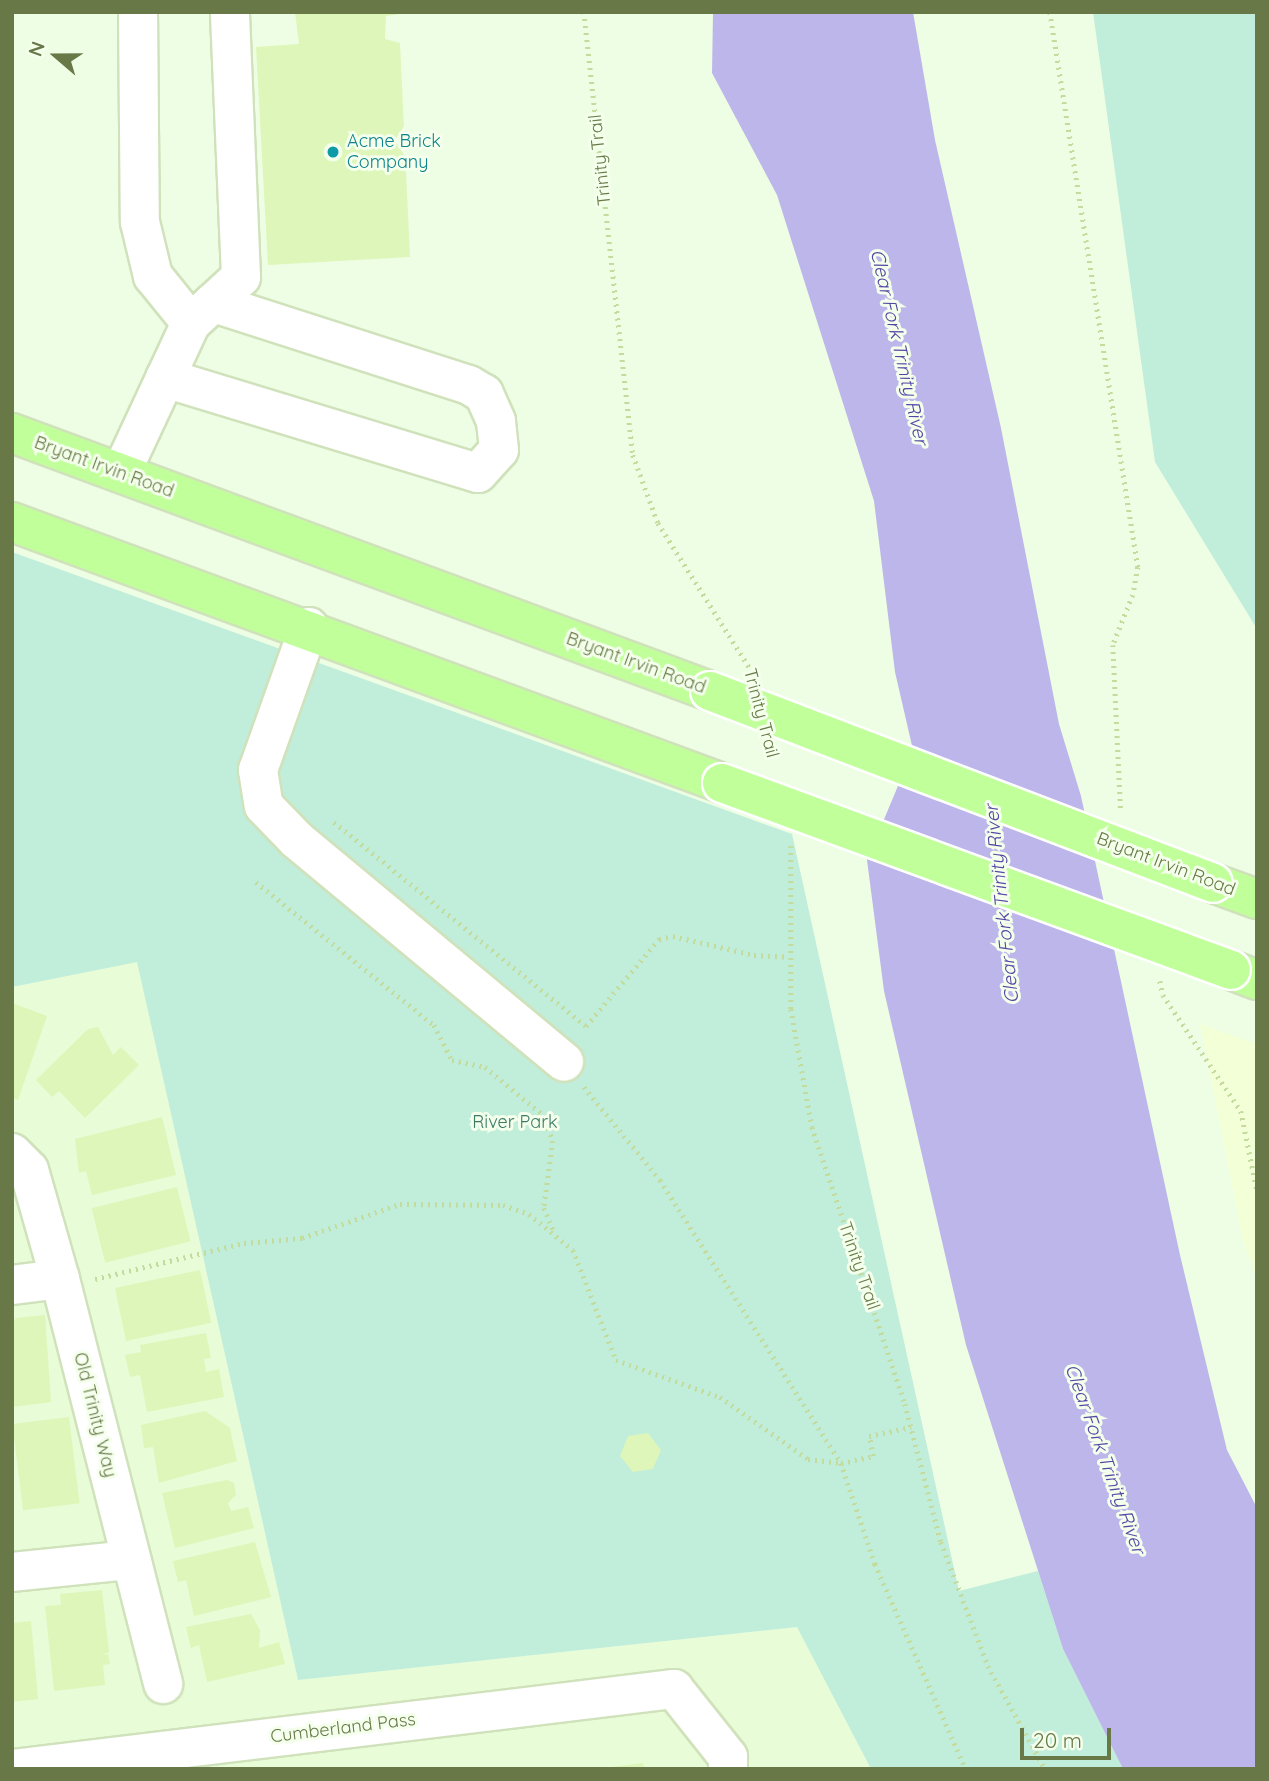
<!DOCTYPE html>
<style>
body{margin:0}
#map{position:relative;width:1269px;height:1781px;overflow:hidden;background:#eefee4;font-family:Quicksand,sans-serif}
div>[style]{position:absolute}
.residential>*{inset:0;background:#e8fcd7}
.commercial>*{inset:0;background:#f3ffd7}
.green>*{inset:0;background:#c1eddb}
.water>*{inset:0;background:#bdb6ea}
.building>*{inset:0;background:#def6b9;transform-origin:0 0}
.path>*{height:4.5px;margin-top:-2.25px;transform-origin:0;background:repeating-linear-gradient(90deg,#c3db9c 0 2px,transparent 0 7px)}
.roads{filter:drop-shadow(2px 0 #d0e2bb) drop-shadow(-2px 0 #d0e2bb) drop-shadow(0 2px #d0e2bb) drop-shadow(0 -2px #d0e2bb)}
.minor>*{height:38px;margin:-19px;padding:0 19px;transform-origin:19px;border-radius:19px;background:#fff}
.major>*{height:38px;margin:-19px;padding:0 19px;transform-origin:19px;border-radius:19px;background:#c0ff9a}
.bridges{filter:drop-shadow(2px 0 #fff) drop-shadow(-2px 0 #fff) drop-shadow(0 2px #fff) drop-shadow(0 -2px #fff)}
.major-bridge>*{height:38px;margin:-19px;padding:0 19px;transform-origin:19px;border-radius:19px;background:#c0ff9a}
.dots>*{width:19px;height:19px;translate:-50% -50%;box-sizing:border-box;border:4px solid #f4ffec;border-radius:50%}
span{translate:-50% -50%;white-space:nowrap;text-align:center;line-height:1.15;-webkit-text-stroke:6px #f4ffec;paint-order:stroke}
.culture-label{font-size:18px;color:#0d838f}
.left{translate:0 -50%;text-align:left}
.street-label{font-size:18px;color:#687947}
.park-label{font-size:18px;color:#3b7a67}
.water-label{font-size:19px;color:#5546a5;font-style:italic}
.frame{position:absolute;inset:0;border:14px solid #687947;pointer-events:none}
.north{position:absolute;left:21px;top:21px;width:70px;height:70px;-webkit-text-stroke:5px #f4ffec;paint-order:stroke;rotate:290deg;font-size:19px;font-weight:700;line-height:28px;text-align:center;color:#687947}
.north::after{content:'';display:block;margin:auto;width:24px;height:32px;background:#687947;clip-path:polygon(50% 0,100% 100%,50% 72%,0 100%)}
.scale{position:absolute;left:1020px;top:1728px;width:91px;height:32px;box-sizing:border-box;border:4px solid #687947;border-top:0;padding-left:9px;font-size:21px;line-height:24px;white-space:nowrap;color:#687947;-webkit-text-stroke:5px #f4ffec;paint-order:stroke}
</style>
<div id="map">
<div class="residential">
<div style="clip-path:polygon(137px 961px,298px 1680px,797px 1627px,871px 1769px,12px 1769px,12px 987px)"></div>
</div>
<div class="commercial">
<div style="clip-path:polygon(1200px 1024px,1257px 1044px,1257px 1278px,1243px 1241px)"></div>
</div>
<div class="green">
<div style="clip-path:polygon(1093px 12px,1257px 12px,1257px 629px,1155px 462px)"></div>
<div style="clip-path:polygon(12px 552px,792px 834px,959px 1591px,1038px 1571px,1063px 1649px,1123px 1769px,871px 1769px,797px 1627px,298px 1680px,137px 962px,12px 987px)"></div>
</div>
<div class="water">
<div style="clip-path:polygon(713px 12px,913px 12px,935px 140px,1001px 428px,1059px 724px,1081px 796px,1180px 1255px,1227px 1450px,1257px 1508px,1257px 1769px,1123px 1769px,1063px 1649px,966px 1345px,884px 991px,867px 860px,913px 750px,895px 672px,874px 501px,777px 195px,712px 73px)"></div>
</div>
<div class="building">
<div style="clip-path:polygon(295px 12px,415px 12px,386px 16px,385px 39px,400px 43px,410px 257px,268px 265px,256px 47px,299px 44px)"></div>
<div style="clip-path:polygon(12px 1003px,47px 1016px,18px 1100px,12px 1098px)"></div>
<div style="clip-path:polygon(98px 1027px,113px 1055px,121px 1047px,139px 1065px,85px 1118px,59px 1091px,52px 1097px,36px 1080px,88px 1029px)"></div>
<div style="clip-path:polygon(162px 1117px,176px 1175px,92px 1195px,86px 1171px,79px 1173px,75px 1139px)"></div>
<div style="left:177px;top:1187px;width:56px;height:88px;rotate:76deg"></div>
<div style="left:200px;top:1270px;width:54px;height:87px;rotate:78deg"></div>
<div style="clip-path:polygon(45px 1315px,51px 1402px,12px 1407px,12px 1325px,16px 1318px)"></div>
<div style="clip-path:polygon(206px 1333px,211px 1358px,204px 1359px,206px 1372px,219px 1369px,224px 1397px,147px 1412px,140px 1375px,130px 1377px,125px 1355px,141px 1352px,140px 1345px)"></div>
<div style="clip-path:polygon(205px 1411px,230px 1428px,237px 1461px,159px 1483px,153px 1447px,144px 1448px,141px 1425px)"></div>
<div style="left:69px;top:1417px;width:87px;height:57px;rotate:83deg"></div>
<div style="clip-path:polygon(648px 1433px,661px 1450px,653px 1469px,633px 1472px,620px 1456px,628px 1436px)"></div>
<div style="clip-path:polygon(227px 1480px,234px 1483px,236px 1495px,228px 1503px,231px 1511px,248px 1507px,254px 1528px,175px 1548px,162px 1493px)"></div>
<div style="clip-path:polygon(255px 1542px,271px 1597px,194px 1616px,186px 1580px,178px 1582px,173px 1561px)"></div>
<div style="clip-path:polygon(102px 1590px,109px 1652px,102px 1655px,108px 1654px,110px 1664px,103px 1665px,105px 1685px,54px 1691px,45px 1606px,61px 1605px,60px 1594px)"></div>
<div style="clip-path:polygon(251px 1614px,260px 1630px,259px 1648px,279px 1642px,285px 1664px,207px 1682px,199px 1645px,191px 1648px,186px 1627px)"></div>
<div style="clip-path:polygon(31px 1621px,38px 1699px,12px 1702px,12px 1623px)"></div>
<div style="clip-path:polygon(643px 1763px,644px 1769px,612px 1769px,612px 1767px)"></div>
</div>
<div class="path">
<div style="left:584px;top:12px;width:446px;rotate:83.7deg"></div>
<div style="left:633px;top:455px;width:72px;rotate:69.8deg"></div>
<div style="left:658px;top:523px;width:174px;rotate:57.7deg"></div>
<div style="left:1050px;top:12px;width:562px;rotate:80.99deg"></div>
<div style="left:1138px;top:567px;width:28px;rotate:100deg"></div>
<div style="left:1133px;top:595px;width:54px;rotate:111.8deg"></div>
<div style="left:1113px;top:645px;width:167px;rotate:87.3deg"></div>
<div style="left:334px;top:822px;width:324px;rotate:39deg"></div>
<div style="left:586px;top:1026px;width:114px;rotate:-50deg"></div>
<div style="left:659px;top:939px;width:14px;rotate:-12deg"></div>
<div style="left:673px;top:936px;width:83px;rotate:13.2deg"></div>
<div style="left:754px;top:955px;width:34px;rotate:3deg"></div>
<div style="left:791px;top:846px;width:163px;rotate:90deg"></div>
<div style="left:791px;top:1009px;width:120px;rotate:79.9deg"></div>
<div style="left:812px;top:1127px;width:292px;rotate:71.4deg"></div>
<div style="left:905px;top:1404px;width:143px;rotate:75.4deg"></div>
<div style="left:941px;top:1542px;width:133px;rotate:69.2deg"></div>
<div style="left:988px;top:1666px;width:118px;rotate:61deg"></div>
<div style="left:256px;top:882px;width:228px;rotate:38.8deg"></div>
<div style="left:434px;top:1025px;width:39px;rotate:63deg"></div>
<div style="left:452px;top:1060px;width:34px;rotate:12deg"></div>
<div style="left:485px;top:1067px;width:75px;rotate:39.6deg"></div>
<div style="left:543px;top:1115px;width:28px;rotate:69deg"></div>
<div style="left:553px;top:1141px;width:68px;rotate:97.7deg"></div>
<div style="left:544px;top:1208px;width:23px;rotate:67deg"></div>
<div style="left:1160px;top:981px;width:14px;rotate:78deg"></div>
<div style="left:1163px;top:995px;width:140px;rotate:56.1deg"></div>
<div style="left:1241px;top:1111px;width:81px;rotate:78.6deg"></div>
<div style="left:584px;top:1087px;width:120px;rotate:50.7deg"></div>
<div style="left:660px;top:1180px;width:336px;rotate:57.4deg"></div>
<div style="left:841px;top:1463px;width:107px;rotate:71.4deg"></div>
<div style="left:875px;top:1564px;width:224px;rotate:66.1deg"></div>
<div style="left:95px;top:1279px;width:153px;rotate:-13.6deg"></div>
<div style="left:244px;top:1243px;width:58px;rotate:-4.9deg"></div>
<div style="left:302px;top:1238px;width:104px;rotate:-19.1deg"></div>
<div style="left:400px;top:1204px;width:103px;rotate:0.6deg"></div>
<div style="left:503px;top:1205px;width:28px;rotate:19deg"></div>
<div style="left:529px;top:1214px;width:57px;rotate:39.3deg"></div>
<div style="left:573px;top:1250px;width:118px;rotate:68.6deg"></div>
<div style="left:616px;top:1360px;width:110px;rotate:19.6deg"></div>
<div style="left:720px;top:1397px;width:108px;rotate:35.2deg"></div>
<div style="left:808px;top:1459px;width:33px;rotate:7deg"></div>
<div style="left:841px;top:1463px;width:33px;rotate:-12deg"></div>
<div style="left:873px;top:1456px;width:20px;rotate:-101deg"></div>
<div style="left:869px;top:1436px;width:43px;rotate:-12.1deg"></div>
</div>
<div class="roads">
<div class="minor">
<div style="left:138px;top:12px;width:210px;rotate:89.5deg"></div>
<div style="left:140px;top:222px;width:56px;rotate:76.5deg"></div>
<div style="left:153px;top:276px;width:60px;rotate:51deg"></div>
<div style="left:165px;top:378px;width:327px;rotate:16.9deg"></div>
<div style="left:478px;top:473px;width:31px;rotate:-48deg"></div>
<div style="left:499px;top:450px;width:29px;rotate:-96deg"></div>
<div style="left:496px;top:421px;width:30px;rotate:-114deg"></div>
<div style="left:484px;top:394px;width:17px;rotate:-149deg"></div>
<div style="left:469px;top:385px;width:269px;rotate:-162.2deg"></div>
<div style="left:121px;top:473px;width:166px;rotate:-65deg"></div>
<div style="left:191px;top:323px;width:68px;rotate:-42.6deg"></div>
<div style="left:241px;top:277px;width:265px;rotate:-92.4deg"></div>
<div style="left:309px;top:627px;width:152px;rotate:109.6deg"></div>
<div style="left:258px;top:770px;width:36px;rotate:81deg"></div>
<div style="left:264px;top:806px;width:47px;rotate:45.9deg"></div>
<div style="left:297px;top:840px;width:347px;rotate:39.7deg"></div>
<div style="left:12px;top:1153px;width:24px;rotate:45deg"></div>
<div style="left:29px;top:1170px;width:113px;rotate:74.1deg"></div>
<div style="left:60px;top:1279px;width:418px;rotate:75.7deg"></div>
<div style="left:12px;top:1285px;width:48px;rotate:-7.1deg"></div>
<div style="left:12px;top:1572px;width:120px;rotate:-5.8deg"></div>
<div style="left:12px;top:1769px;width:667px;rotate:-6.89deg"></div>
<div style="left:674px;top:1689px;width:87px;rotate:51.5deg"></div>
<div style="left:728px;top:1757px;width:12px;rotate:90deg"></div>
</div>
<div class="major">
<div style="left:12px;top:433px;width:744px;rotate:20.29deg"></div>
<div style="left:12px;top:522px;width:756px;rotate:20.18deg"></div>
<div style="left:1213px;top:883px;width:47px;rotate:20deg"></div>
<div style="left:1231px;top:970px;width:28px;rotate:21deg"></div>
</div>
</div>
<div class="bridges">
<div class="major-bridge">
<div style="left:710px;top:691px;width:538px;rotate:20.89deg"></div>
<div style="left:722px;top:783px;width:542px;rotate:20.17deg"></div>
</div>
</div>
<div class="dots">
<div style="left:333px;top:152px;background:#0f9aa8"></div>
</div>
<div class="culture-label">
<span class="left" style="left:347px;top:152px">Acme Brick<br>Company</span>
</div>
<div class="street-label">
<span style="left:600px;top:160px;rotate:-96deg">Trinity Trail</span>
<span style="left:104px;top:467px;rotate:20deg">Bryant Irvin Road</span>
<span style="left:636px;top:663px;rotate:20deg">Bryant Irvin Road</span>
<span style="left:761px;top:713px;rotate:75deg">Trinity Trail</span>
<span style="left:1166px;top:864px;rotate:21deg">Bryant Irvin Road</span>
<span style="left:859px;top:1266px;rotate:71deg">Trinity Trail</span>
<span style="left:95px;top:1415px;rotate:76deg">Old Trinity Way</span>
<span style="left:343px;top:1728px;rotate:-7deg">Cumberland Pass</span>
</div>
<div class="park-label">
<span style="left:515px;top:1122px">River Park</span>
</div>
<div class="water-label">
<span style="left:899px;top:347px;rotate:77deg">Clear Fork Trinity River</span>
<span style="left:1002px;top:904px;rotate:-96deg">Clear Fork Trinity River</span>
<span style="left:1105px;top:1459px;rotate:70deg">Clear Fork Trinity River</span>
</div>
<div class="frame"></div>
<div class="north">N</div>
<div class="scale">20 m</div>
</div>
